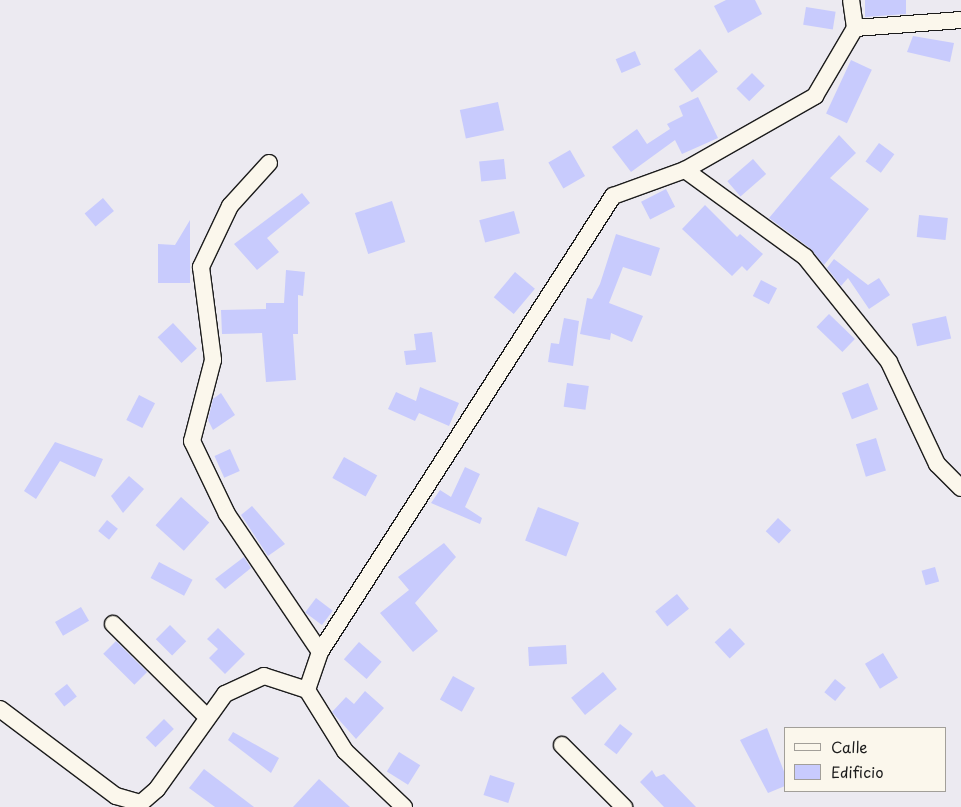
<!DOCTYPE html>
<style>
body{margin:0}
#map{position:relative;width:961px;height:807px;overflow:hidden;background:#eceaf1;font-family:"Playpen Sans",sans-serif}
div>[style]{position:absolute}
.building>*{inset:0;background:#c8cbfd;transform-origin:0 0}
.roads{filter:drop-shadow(1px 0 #1c1c1c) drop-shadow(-1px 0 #1c1c1c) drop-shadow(0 1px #1c1c1c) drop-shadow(0 -1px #1c1c1c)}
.street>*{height:16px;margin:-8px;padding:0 8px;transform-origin:8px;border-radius:8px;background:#fbf7ec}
span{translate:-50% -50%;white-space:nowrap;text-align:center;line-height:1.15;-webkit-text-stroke:4.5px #fbf7ec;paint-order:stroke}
.legend{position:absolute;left:784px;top:727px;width:162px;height:65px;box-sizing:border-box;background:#fbf7ec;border:1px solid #a29f99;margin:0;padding:6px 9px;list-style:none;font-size:15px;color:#1c1c1c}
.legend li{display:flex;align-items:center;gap:10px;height:25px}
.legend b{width:25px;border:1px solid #a29f99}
</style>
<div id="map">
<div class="building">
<div style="clip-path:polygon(726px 0,755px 0,762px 14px,728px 33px,714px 6px)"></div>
<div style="clip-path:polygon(865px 0,906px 0,906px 14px,865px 17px)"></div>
<div style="left:806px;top:7px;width:30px;height:18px;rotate:9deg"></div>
<div style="clip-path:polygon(913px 36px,954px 43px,950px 62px,907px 52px)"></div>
<div style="left:700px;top:49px;width:29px;height:33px;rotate:52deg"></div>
<div style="left:635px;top:51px;width:15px;height:21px;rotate:67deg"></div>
<div style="left:851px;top:60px;width:23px;height:59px;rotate:25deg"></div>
<div style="left:752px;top:73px;width:18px;height:22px;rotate:45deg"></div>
<div style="clip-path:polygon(698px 97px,718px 138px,682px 154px,675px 140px,631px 172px,612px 147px,637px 129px,647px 144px,670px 129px,667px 124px,683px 116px,679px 106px)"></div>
<div style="left:498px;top:102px;width:29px;height:39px;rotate:78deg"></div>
<div style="clip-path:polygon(839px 135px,856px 153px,830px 178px,869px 209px,824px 265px,811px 249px,769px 218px)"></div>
<div style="left:879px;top:143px;width:19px;height:23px;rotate:36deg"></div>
<div style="left:570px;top:150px;width:30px;height:25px;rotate:60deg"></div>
<div style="left:504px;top:159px;width:20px;height:25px;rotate:84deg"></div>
<div style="left:753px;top:159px;width:20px;height:34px;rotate:49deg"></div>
<div style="left:666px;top:189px;width:20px;height:28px;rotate:63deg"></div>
<div style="clip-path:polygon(302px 193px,310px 203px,267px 238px,279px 252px,257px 270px,234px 244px)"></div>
<div style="left:103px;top:198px;width:17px;height:24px;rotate:50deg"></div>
<div style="left:392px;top:201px;width:43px;height:39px;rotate:72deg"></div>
<div style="clip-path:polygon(705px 205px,737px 237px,740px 234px,763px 254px,747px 271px,742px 266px,732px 276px,682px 229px)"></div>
<div style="left:514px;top:211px;width:23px;height:36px;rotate:75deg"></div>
<div style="left:919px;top:215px;width:29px;height:22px;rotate:6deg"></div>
<div style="clip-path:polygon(190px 220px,190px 283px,158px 283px,158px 244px,175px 245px)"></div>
<div style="clip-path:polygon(616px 234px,660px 248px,651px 276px,623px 267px,609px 303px,643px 316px,632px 342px,611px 333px,610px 340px,580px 334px,587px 298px,592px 299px,600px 284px)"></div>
<div style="clip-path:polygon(834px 259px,868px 285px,879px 278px,890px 295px,869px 309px,848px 278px,841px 286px,827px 268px)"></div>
<div style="clip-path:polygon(286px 270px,305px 272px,303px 296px,298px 295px,298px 334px,293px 334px,296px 380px,266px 382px,262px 333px,222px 334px,221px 310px,266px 309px,266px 303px,284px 303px)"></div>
<div style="left:515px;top:272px;width:26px;height:33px;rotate:40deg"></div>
<div style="left:761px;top:280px;width:18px;height:18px;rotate:27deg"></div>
<div style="left:829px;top:314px;width:36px;height:18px;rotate:44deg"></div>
<div style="left:946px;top:316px;width:23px;height:35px;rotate:77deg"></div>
<div style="clip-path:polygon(564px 318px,579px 321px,573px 366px,548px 362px,551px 343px,559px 344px)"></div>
<div style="left:173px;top:323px;width:35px;height:21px;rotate:47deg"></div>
<div style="clip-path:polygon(432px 332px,436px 362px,406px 365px,404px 351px,416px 350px,414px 334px)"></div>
<div style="left:567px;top:383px;width:22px;height:24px;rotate:8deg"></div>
<div style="left:868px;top:383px;width:28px;height:28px;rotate:69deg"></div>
<div style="clip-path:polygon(420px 387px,459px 403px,449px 426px,419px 413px,415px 421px,388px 409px,396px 392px,416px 401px)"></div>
<div style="clip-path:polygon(221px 393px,235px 415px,213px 430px,208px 420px,213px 399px)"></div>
<div style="left:139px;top:395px;width:18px;height:28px;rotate:27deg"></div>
<div style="left:876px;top:438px;width:34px;height:21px;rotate:73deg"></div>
<div style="clip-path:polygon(55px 442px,103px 459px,95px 477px,60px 461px,36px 499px,24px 491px)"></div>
<div style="left:230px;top:449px;width:24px;height:17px;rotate:66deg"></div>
<div style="left:344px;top:457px;width:38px;height:24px;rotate:29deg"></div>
<div style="clip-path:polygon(465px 467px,480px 474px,465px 507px,482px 518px,480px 524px,431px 503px,440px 490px,451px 497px)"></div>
<div style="clip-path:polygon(129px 476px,144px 489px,123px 513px,111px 496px)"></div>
<div style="left:181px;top:497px;width:38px;height:38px;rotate:42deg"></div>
<div style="clip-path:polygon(252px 506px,285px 544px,268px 556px,241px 515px)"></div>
<div style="left:538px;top:507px;width:44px;height:36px;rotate:21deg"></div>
<div style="left:778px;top:518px;width:18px;height:18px;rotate:43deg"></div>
<div style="left:107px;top:520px;width:14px;height:14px;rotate:39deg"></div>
<div style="clip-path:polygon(444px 543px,456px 557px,415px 603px,438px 631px,413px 652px,380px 613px,409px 590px,398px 577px)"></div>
<div style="clip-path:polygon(244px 557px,251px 568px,225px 589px,215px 579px)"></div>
<div style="left:159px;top:562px;width:38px;height:18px;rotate:28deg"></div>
<div style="left:935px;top:567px;width:15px;height:14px;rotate:74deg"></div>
<div style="left:677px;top:594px;width:19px;height:28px;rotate:51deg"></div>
<div style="left:316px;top:598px;width:21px;height:18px;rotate:37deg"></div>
<div style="left:81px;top:607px;width:16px;height:30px;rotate:60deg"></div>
<div style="left:170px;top:625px;width:23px;height:20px;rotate:45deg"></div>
<div style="clip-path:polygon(218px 628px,245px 654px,225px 674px,209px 658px,218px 649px,207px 639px)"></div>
<div style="left:730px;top:628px;width:22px;height:21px;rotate:47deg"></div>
<div style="left:116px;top:641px;width:44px;height:18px;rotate:45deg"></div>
<div style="left:359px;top:642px;width:30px;height:23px;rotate:41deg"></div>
<div style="left:566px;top:645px;width:19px;height:38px;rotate:87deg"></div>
<div style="left:883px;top:653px;width:29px;height:21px;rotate:59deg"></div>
<div style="left:603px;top:672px;width:22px;height:41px;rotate:51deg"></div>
<div style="left:453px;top:676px;width:25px;height:27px;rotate:29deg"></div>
<div style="left:835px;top:679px;width:14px;height:17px;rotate:39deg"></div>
<div style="left:67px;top:684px;width:16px;height:16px;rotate:52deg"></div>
<div style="clip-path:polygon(365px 691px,384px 708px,356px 739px,332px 712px,346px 697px,354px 704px)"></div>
<div style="left:164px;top:719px;width:14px;height:26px;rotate:45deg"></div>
<div style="left:620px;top:724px;width:16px;height:26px;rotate:38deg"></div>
<div style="clip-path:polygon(767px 728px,785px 774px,785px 786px,768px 793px,740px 740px)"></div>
<div style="clip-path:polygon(233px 732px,279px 758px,271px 773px,228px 740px)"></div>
<div style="left:399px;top:752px;width:25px;height:23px;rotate:32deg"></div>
<div style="clip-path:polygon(204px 769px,254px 807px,215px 807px,189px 788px)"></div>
<div style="clip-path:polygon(652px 770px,656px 777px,664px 774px,696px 807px,664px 807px,640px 782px)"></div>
<div style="left:490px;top:775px;width:26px;height:21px;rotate:18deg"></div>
<div style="clip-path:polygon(319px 779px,350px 807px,293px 807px)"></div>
</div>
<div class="roads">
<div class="street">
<div style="left:855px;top:28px;width:106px;rotate:-4.3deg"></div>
<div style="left:269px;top:163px;width:58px;rotate:132.2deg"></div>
<div style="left:230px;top:206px;width:68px;rotate:115.4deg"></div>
<div style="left:201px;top:267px;width:94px;rotate:82.6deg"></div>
<div style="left:213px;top:360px;width:84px;rotate:104.5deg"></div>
<div style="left:192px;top:441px;width:81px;rotate:64.4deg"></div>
<div style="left:227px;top:514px;width:166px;rotate:56deg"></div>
<div style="left:685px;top:170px;width:148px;rotate:35.9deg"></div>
<div style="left:805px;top:257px;width:134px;rotate:51.3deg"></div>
<div style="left:889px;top:362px;width:113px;rotate:64.8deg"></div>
<div style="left:937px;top:464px;width:34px;rotate:45deg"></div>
<div style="left:113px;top:624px;width:132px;rotate:44.7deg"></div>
<div style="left:0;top:709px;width:145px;rotate:36.9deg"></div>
<div style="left:116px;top:796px;width:26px;rotate:16deg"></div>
<div style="left:141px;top:803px;width:21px;rotate:-41deg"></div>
<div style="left:157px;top:789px;width:117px;rotate:-54.4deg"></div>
<div style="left:225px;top:694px;width:43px;rotate:-24.8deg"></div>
<div style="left:264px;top:676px;width:45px;rotate:18deg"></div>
<div style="left:562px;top:745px;width:88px;rotate:45deg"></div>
<div style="left:404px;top:807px;width:81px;rotate:-136.5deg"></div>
<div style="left:345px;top:751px;width:72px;rotate:-121.9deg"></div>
<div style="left:307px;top:690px;width:40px;rotate:-71.1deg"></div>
<div style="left:320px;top:652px;width:542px;rotate:-57.28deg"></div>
<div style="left:613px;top:196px;width:77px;rotate:-19.9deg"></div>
<div style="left:685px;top:170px;width:150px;rotate:-29.6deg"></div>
<div style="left:815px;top:96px;width:79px;rotate:-59.5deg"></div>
<div style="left:855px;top:28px;width:28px;rotate:-98deg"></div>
</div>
</div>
<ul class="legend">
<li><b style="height:6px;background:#fbf7ec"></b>Calle</li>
<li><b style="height:14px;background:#c8cbfd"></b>Edificio</li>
</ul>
</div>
